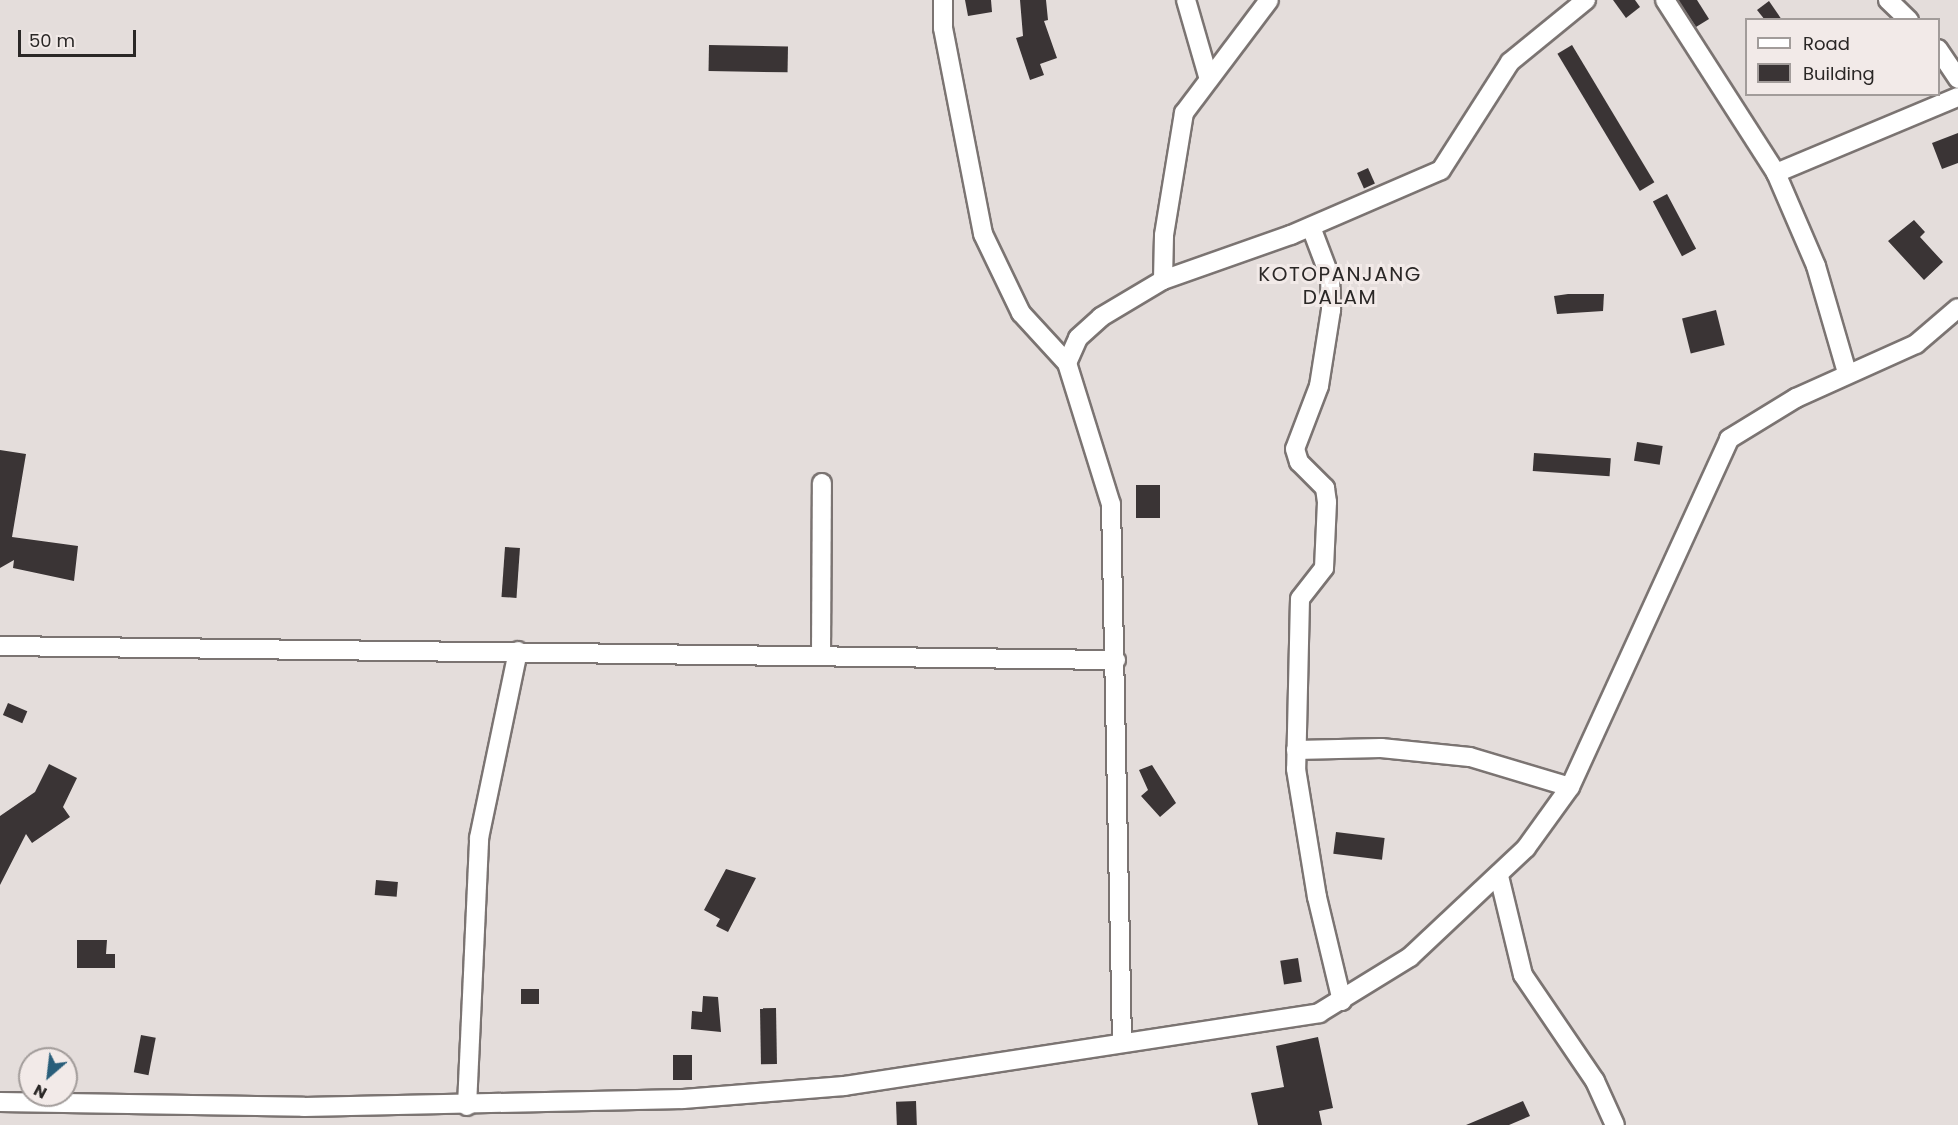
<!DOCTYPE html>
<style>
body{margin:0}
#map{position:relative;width:1958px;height:1125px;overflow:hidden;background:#e4dddb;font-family:Poppins,sans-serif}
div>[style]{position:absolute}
.building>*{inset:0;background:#3a3435;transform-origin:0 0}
.roads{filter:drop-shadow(2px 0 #7b7472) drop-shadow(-2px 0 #7b7472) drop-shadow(0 2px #7b7472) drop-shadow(0 -2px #7b7472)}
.street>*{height:18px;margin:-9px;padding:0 9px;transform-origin:9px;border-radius:9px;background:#fff}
span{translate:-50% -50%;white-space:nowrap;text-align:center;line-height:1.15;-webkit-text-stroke:6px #f2eae8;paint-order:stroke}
.quarter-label{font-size:20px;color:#2a2726;letter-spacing:1.5px}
.legend{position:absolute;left:1745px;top:18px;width:195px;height:78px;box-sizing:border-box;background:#f2eae8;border:2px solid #a29c9a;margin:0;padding:8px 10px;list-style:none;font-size:18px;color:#2a2726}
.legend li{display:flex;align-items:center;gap:12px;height:30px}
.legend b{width:30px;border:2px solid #a29c9a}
.north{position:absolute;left:18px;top:1047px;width:60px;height:60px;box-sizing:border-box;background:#f2eae8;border:2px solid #a29c9a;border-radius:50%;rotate:208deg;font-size:16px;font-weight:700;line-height:24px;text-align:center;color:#2a2726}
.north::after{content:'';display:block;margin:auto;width:21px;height:27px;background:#295e7a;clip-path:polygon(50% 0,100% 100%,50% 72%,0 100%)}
.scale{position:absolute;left:18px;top:30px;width:118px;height:27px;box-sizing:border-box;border:3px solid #2a2726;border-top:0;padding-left:8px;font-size:18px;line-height:21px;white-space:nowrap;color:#2a2726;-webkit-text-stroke:4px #f2eae8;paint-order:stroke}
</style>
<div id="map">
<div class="building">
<div style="clip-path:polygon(965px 0,991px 0,992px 12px,968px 16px)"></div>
<div style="clip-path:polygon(1020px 0,1046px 0,1048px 20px,1044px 21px,1057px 58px,1040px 64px,1044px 75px,1030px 80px,1016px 38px,1023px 36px)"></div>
<div style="clip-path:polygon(1613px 0,1635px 0,1640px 7px,1626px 18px)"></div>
<div style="clip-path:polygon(1678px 0,1697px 0,1709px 19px,1696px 27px)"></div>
<div style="clip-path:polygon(1769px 1px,1782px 20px,1765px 20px,1757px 10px)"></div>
<div style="left:709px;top:45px;width:79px;height:26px;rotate:1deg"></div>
<div style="left:1572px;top:45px;width:160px;height:17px;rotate:59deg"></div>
<div style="clip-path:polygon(1958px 133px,1958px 163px,1942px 169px,1932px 143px)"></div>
<div style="left:1368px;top:168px;width:17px;height:12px;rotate:66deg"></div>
<div style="left:1667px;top:194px;width:62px;height:16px;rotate:62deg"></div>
<div style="clip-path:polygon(1914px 220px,1925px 232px,1920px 237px,1943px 262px,1924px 280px,1888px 241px)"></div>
<div style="clip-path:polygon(1568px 294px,1604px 294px,1603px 311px,1557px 314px,1554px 296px)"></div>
<div style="left:1716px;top:310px;width:36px;height:35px;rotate:76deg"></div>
<div style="left:1637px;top:442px;width:26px;height:19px;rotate:9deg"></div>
<div style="clip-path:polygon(0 450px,26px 454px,12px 537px,78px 546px,74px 581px,13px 568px,14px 560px,0 568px)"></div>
<div style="left:1534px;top:453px;width:77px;height:18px;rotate:4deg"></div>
<div style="left:1136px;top:485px;width:24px;height:33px"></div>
<div style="left:505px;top:547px;width:15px;height:50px;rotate:4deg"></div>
<div style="left:8px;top:703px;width:21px;height:13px;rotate:23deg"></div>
<div style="clip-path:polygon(49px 764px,77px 778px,63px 807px,70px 817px,32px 843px,26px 834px,0 885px,0 816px,35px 792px)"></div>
<div style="clip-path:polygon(1152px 765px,1176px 803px,1160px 817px,1141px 796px,1148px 790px,1139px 770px)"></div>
<div style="left:1336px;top:832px;width:49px;height:22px;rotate:7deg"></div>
<div style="clip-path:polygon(726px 869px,756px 878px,728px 932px,716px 926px,720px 919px,704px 910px)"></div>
<div style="left:376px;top:880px;width:22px;height:15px;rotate:5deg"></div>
<div style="clip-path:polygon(77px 940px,107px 940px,106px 954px,115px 954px,115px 968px,77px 968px)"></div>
<div style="left:1298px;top:958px;width:24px;height:18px;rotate:81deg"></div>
<div style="left:521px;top:989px;width:18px;height:15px"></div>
<div style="clip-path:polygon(703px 996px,718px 997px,721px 1032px,691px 1029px,692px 1011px,702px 1012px)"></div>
<div style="left:776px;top:1008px;width:56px;height:16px;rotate:89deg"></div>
<div style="left:141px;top:1035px;width:15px;height:38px;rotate:11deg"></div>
<div style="clip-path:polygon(1318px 1037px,1333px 1108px,1319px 1111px,1322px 1125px,1258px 1125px,1251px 1093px,1284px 1087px,1276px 1046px)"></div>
<div style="left:673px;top:1055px;width:19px;height:25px"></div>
<div style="left:916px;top:1101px;width:24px;height:20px;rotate:88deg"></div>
<div style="clip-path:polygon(1523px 1101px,1530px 1116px,1509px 1125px,1466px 1125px)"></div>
</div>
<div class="roads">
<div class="street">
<div style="left:943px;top:0;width:28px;rotate:90deg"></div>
<div style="left:943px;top:28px;width:210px;rotate:79deg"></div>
<div style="left:983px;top:234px;width:88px;rotate:64.3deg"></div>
<div style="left:1021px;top:313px;width:68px;rotate:47.4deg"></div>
<div style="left:1067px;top:363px;width:148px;rotate:72.7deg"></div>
<div style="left:1111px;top:504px;width:539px;rotate:88.83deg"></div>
<div style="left:1186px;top:0;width:79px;rotate:73.9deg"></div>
<div style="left:1665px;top:0;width:206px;rotate:57.3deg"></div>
<div style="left:1776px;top:173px;width:101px;rotate:66.7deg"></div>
<div style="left:1816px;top:266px;width:111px;rotate:73.8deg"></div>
<div style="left:1888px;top:0;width:29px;rotate:44deg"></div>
<div style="left:1938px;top:49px;width:36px;rotate:56deg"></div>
<div style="left:1776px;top:173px;width:197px;rotate:-22.7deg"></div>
<div style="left:1311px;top:227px;width:53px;rotate:69.2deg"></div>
<div style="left:1330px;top:277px;width:33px;rotate:88deg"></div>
<div style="left:1331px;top:310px;width:77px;rotate:99deg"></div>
<div style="left:1319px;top:386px;width:67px;rotate:110.9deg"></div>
<div style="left:1295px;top:449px;width:14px;rotate:73deg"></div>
<div style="left:1299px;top:462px;width:37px;rotate:45deg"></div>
<div style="left:1325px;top:488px;width:14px;rotate:82deg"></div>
<div style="left:1327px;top:502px;width:66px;rotate:92.6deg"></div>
<div style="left:1324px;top:568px;width:39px;rotate:128deg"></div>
<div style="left:1300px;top:599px;width:170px;rotate:91.3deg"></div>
<div style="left:1296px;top:769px;width:130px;rotate:80.7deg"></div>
<div style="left:1317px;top:897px;width:107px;rotate:76.5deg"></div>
<div style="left:1163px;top:280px;width:45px;rotate:-88.7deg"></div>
<div style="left:1164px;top:235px;width:124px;rotate:-80.7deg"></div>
<div style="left:1184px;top:113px;width:141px;rotate:-53deg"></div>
<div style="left:1067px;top:363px;width:27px;rotate:-66deg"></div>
<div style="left:1078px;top:338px;width:31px;rotate:-42deg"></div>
<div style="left:1101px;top:317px;width:72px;rotate:-30.8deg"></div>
<div style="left:1163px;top:280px;width:136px;rotate:-19.4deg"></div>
<div style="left:1291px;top:235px;width:163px;rotate:-23.4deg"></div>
<div style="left:1441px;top:170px;width:128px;rotate:-57.4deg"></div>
<div style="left:1510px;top:62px;width:98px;rotate:-39.2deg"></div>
<div style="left:0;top:646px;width:1116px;rotate:0.72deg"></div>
<div style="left:821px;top:656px;width:173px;rotate:-89.7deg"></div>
<div style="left:1296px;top:750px;width:85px;rotate:-1.3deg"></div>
<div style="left:1381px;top:748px;width:89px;rotate:5.8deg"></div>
<div style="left:1470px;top:757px;width:104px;rotate:16.7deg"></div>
<div style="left:1499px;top:876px;width:102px;rotate:76.4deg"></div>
<div style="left:1523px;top:975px;width:128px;rotate:55.8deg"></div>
<div style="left:1595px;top:1081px;width:48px;rotate:65.6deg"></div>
<div style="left:0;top:1102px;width:304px;rotate:0.9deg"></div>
<div style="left:304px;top:1107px;width:379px;rotate:-1.2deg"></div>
<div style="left:683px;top:1099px;width:162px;rotate:-4.6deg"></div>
<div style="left:844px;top:1086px;width:481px;rotate:-8.7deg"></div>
<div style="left:1319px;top:1013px;width:107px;rotate:-31.6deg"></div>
<div style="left:1410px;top:957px;width:159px;rotate:-43.2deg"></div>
<div style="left:1526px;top:848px;width:75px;rotate:-54.2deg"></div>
<div style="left:1570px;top:787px;width:383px;rotate:-65.4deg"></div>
<div style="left:1729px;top:439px;width:79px;rotate:-31.5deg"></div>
<div style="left:1796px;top:398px;width:132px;rotate:-24.2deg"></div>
<div style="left:1916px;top:344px;width:55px;rotate:-40.6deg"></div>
<div style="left:467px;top:1106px;width:268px;rotate:-87.4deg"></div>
<div style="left:479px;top:838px;width:191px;rotate:-78.2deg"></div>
</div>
</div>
<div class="quarter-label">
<span style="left:1340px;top:286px">KOTOPANJANG<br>DALAM</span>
</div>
<ul class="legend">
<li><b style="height:8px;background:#fff"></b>Road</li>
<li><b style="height:16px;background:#3a3435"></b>Building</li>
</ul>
<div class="north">N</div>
<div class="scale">50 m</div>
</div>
